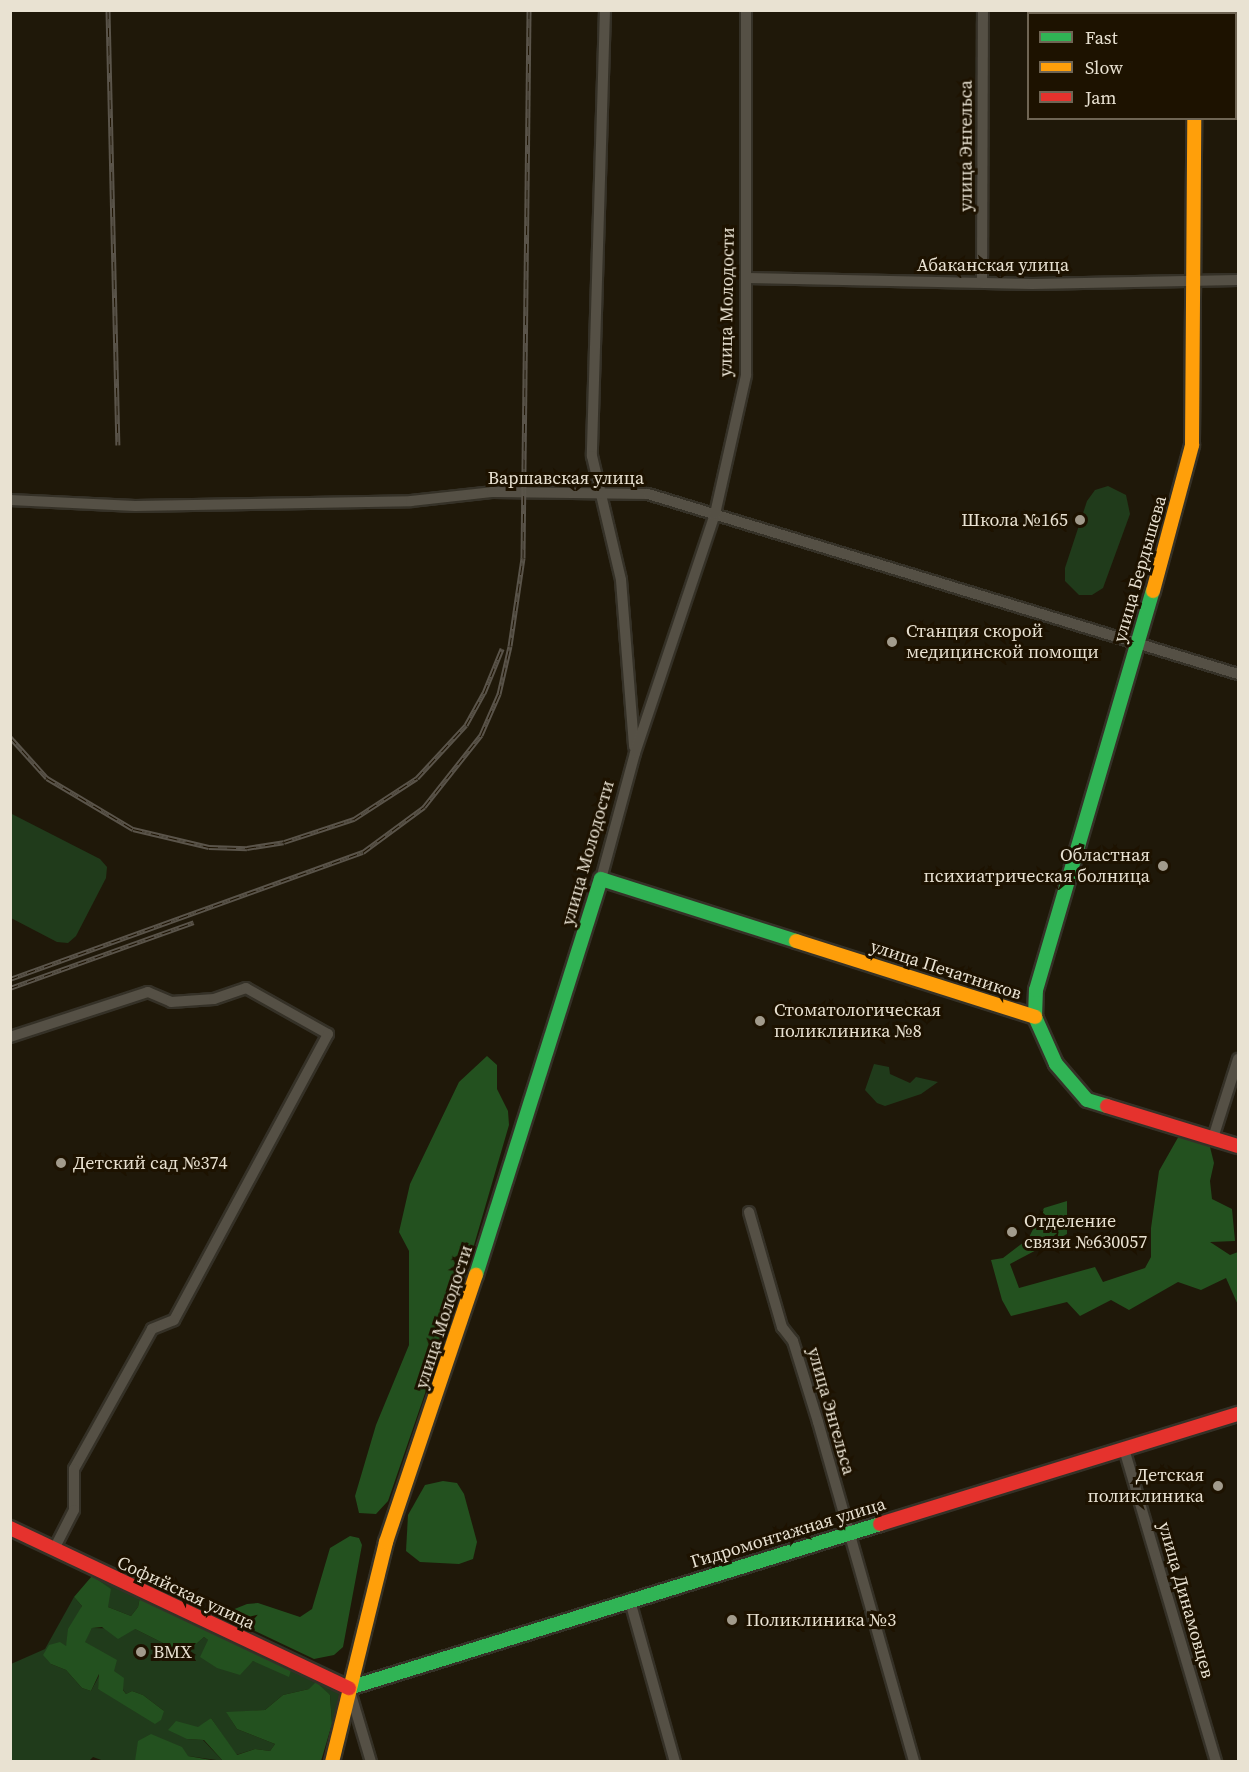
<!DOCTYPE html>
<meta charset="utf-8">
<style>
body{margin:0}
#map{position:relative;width:1249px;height:1772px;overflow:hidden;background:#1f1809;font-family:"Source Serif 4",serif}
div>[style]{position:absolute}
.green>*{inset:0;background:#203b1b}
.forest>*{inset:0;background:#23511f}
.roads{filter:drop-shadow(2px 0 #353127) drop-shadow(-2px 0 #353127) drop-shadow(0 2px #353127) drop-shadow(0 -2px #353127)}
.street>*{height:10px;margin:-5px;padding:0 5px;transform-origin:5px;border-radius:5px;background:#555045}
.fast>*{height:14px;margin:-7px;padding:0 7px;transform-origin:7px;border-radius:7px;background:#30b455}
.slow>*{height:14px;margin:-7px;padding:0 7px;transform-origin:7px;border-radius:7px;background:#ff9f0a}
.jam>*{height:14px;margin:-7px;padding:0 7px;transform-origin:7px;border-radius:7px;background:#e5322d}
.rail>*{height:5px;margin-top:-2.5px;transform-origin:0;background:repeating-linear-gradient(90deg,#1d1200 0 9px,#5a544a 0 18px);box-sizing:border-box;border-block:2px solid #5a544a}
.dots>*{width:16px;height:16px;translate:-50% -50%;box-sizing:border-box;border:3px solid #1d1200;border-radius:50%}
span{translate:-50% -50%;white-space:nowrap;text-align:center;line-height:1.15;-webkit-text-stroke:6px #1d1200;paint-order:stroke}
.street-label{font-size:18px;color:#e9e2d2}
.poi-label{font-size:18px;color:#e9e2d2}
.right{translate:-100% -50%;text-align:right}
.left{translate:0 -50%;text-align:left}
.frame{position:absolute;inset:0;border:12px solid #e9e2d2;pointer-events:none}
.legend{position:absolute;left:1027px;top:12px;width:210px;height:108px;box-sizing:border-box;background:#1d1200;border:2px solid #6f6554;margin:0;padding:8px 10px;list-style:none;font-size:18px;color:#e9e2d2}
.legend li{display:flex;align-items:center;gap:12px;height:30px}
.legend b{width:30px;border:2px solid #6f6554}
</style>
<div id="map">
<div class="green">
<div style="clip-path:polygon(1108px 486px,1126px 495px,1130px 514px,1103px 588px,1092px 595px,1079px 595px,1065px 581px,1065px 568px,1087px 501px,1095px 490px)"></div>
<div style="clip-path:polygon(10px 813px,100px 859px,107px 867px,106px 878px,76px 936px,68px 943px,57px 942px,11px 918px)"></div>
<div style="clip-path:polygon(874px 1064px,889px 1067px,890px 1074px,910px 1083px,916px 1077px,938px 1082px,921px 1094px,885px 1106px,877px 1103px,865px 1090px)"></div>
<div style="clip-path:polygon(92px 1576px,141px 1592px,138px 1607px,131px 1616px,108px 1607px)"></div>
<div style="clip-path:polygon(74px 1597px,82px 1606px,66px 1646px,51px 1664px,66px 1670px,82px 1688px,91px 1691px,100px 1674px,98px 1689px,164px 1711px,143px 1695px,132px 1691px,126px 1694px,96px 1649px,84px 1642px,92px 1628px,135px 1629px,185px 1654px,204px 1637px,245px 1667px,253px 1661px,285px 1664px,338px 1688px,341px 1697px,332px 1724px,330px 1695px,309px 1689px,283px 1695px,265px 1710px,227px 1713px,237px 1729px,275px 1744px,270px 1751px,255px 1749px,236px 1755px,211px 1718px,187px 1739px,203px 1740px,223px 1761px,188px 1756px,135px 1761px,104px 1761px,93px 1757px,89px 1761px,11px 1762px,11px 1664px,45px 1649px)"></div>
</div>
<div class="forest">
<div style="clip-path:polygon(487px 1056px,497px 1065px,497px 1089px,508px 1111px,509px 1125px,463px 1283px,388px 1501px,376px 1514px,359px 1513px,355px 1496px,376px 1425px,409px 1345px,409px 1251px,399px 1232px,410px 1184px,459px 1082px)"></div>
<div style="clip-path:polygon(1180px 1134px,1194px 1136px,1210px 1147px,1214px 1163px,1210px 1181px,1212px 1199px,1232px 1209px,1235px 1241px,1210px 1242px,1230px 1255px,1238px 1252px,1238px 1305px,1226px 1278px,1201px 1290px,1178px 1282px,1129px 1310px,1111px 1300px,1080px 1316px,1067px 1302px,1011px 1316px,1002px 1300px,991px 1260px,1003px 1258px,1028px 1239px,1044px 1208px,1067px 1201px,1067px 1234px,1010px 1264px,1019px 1288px,1095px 1267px,1103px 1282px,1145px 1268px,1151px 1257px,1151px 1228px,1159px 1171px)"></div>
<div style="clip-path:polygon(443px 1481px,457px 1483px,464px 1494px,477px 1542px,473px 1559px,459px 1564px,420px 1562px,406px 1551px,408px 1515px,425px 1485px)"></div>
<div style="clip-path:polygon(350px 1536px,359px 1538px,362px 1545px,343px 1647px,334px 1655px,314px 1659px,234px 1621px,232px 1610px,247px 1604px,258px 1603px,300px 1617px,312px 1609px,330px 1548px)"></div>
<div style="clip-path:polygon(92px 1576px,111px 1589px,108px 1607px,131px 1616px,138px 1607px,141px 1592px,285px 1664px,291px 1670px,289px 1677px,253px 1661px,240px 1675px,217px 1668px,200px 1657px,208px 1640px,204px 1637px,185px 1654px,135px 1629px,118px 1639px,102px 1627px,92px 1628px,85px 1642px,117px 1660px,114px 1671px,124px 1678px,123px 1690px,126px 1694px,132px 1691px,143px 1695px,164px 1711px,161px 1720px,155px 1724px,98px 1689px,99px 1674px,91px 1691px,82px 1688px,66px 1670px,51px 1664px,43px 1655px,49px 1645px,60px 1642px,66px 1646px,68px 1629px,82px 1606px,74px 1597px)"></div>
<div style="clip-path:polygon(316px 1682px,330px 1695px,332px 1724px,321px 1761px,223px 1761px,204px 1740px,187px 1739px,168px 1730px,176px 1721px,198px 1727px,211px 1718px,237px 1755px,255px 1749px,270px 1751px,275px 1744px,237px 1729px,226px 1712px,265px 1710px,283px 1695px,309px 1689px)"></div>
<div style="clip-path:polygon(151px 1734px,182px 1747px,188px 1756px,217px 1761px,135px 1761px,138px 1741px)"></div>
</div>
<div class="roads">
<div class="street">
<div style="left:605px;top:10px;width:446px;rotate:91.7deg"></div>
<div style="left:592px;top:456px;width:127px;rotate:76.8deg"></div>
<div style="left:621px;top:580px;width:167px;rotate:85.5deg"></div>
<div style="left:748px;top:278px;width:284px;rotate:1.2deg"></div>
<div style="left:1032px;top:284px;width:206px;rotate:-1.1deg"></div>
<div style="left:982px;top:282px;width:272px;rotate:-89.8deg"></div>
<div style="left:10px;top:500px;width:125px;rotate:2.7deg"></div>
<div style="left:135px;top:506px;width:276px;rotate:-1deg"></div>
<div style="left:411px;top:501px;width:81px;rotate:-6.3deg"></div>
<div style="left:492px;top:492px;width:156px;rotate:0.7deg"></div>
<div style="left:648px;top:494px;width:617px;rotate:16.97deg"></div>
<div style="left:601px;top:879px;width:131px;rotate:-74.9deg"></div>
<div style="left:635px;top:753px;width:252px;rotate:-71.5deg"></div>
<div style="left:715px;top:514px;width:142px;rotate:-77.4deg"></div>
<div style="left:746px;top:375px;width:365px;rotate:-90deg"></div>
<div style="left:10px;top:1037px;width:145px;rotate:-18.1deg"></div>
<div style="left:148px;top:992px;width:25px;rotate:23deg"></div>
<div style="left:171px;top:1002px;width:43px;rotate:-4deg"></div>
<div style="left:214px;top:999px;width:34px;rotate:-19deg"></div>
<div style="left:246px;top:988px;width:94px;rotate:29.3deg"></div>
<div style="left:328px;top:1034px;width:325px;rotate:118.3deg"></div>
<div style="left:174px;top:1320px;width:24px;rotate:158deg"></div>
<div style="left:152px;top:1329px;width:160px;rotate:119.1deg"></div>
<div style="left:74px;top:1469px;width:41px;rotate:90deg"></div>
<div style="left:74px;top:1510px;width:44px;rotate:117.1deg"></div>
<div style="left:1213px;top:1138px;width:83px;rotate:-72.4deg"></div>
<div style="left:749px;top:1212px;width:120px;rotate:74deg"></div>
<div style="left:782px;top:1327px;width:18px;rotate:52deg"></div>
<div style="left:793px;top:1341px;width:85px;rotate:72.8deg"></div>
<div style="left:818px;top:1422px;width:353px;rotate:74.2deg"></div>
<div style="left:1124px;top:1449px;width:326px;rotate:73.6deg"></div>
<div style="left:630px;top:1601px;width:167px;rotate:74.4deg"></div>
<div style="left:349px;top:1688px;width:77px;rotate:73.4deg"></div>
</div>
<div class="fast">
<div style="left:1107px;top:1106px;width:21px;rotate:-163deg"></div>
<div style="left:1087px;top:1100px;width:48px;rotate:-130.7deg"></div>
<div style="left:1056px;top:1064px;width:51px;rotate:-114.1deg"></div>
<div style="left:1035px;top:1017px;width:27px;rotate:-88deg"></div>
<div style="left:1036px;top:990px;width:416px;rotate:-73.7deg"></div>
<div style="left:476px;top:1275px;width:415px;rotate:-72.5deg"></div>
<div style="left:601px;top:879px;width:205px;rotate:17.6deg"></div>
<div style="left:349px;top:1688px;width:556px;rotate:-17.16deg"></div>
</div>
<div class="slow">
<div style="left:1153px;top:591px;width:151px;rotate:-75deg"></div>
<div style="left:1192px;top:445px;width:327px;rotate:-89.6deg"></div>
<div style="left:796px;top:941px;width:251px;rotate:17.6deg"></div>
<div style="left:332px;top:1762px;width:227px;rotate:-76.2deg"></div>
<div style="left:386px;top:1542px;width:282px;rotate:-71.4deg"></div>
</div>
<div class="jam">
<div style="left:1194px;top:10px;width:4px;rotate:90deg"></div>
<div style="left:1107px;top:1106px;width:137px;rotate:17deg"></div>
<div style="left:880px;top:1524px;width:375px;rotate:-17.1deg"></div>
<div style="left:10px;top:1528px;width:375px;rotate:25.3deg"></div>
</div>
</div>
<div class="rail">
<div style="left:108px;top:10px;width:435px;rotate:88.7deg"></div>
<div style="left:10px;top:737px;width:55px;rotate:47.9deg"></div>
<div style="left:47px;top:778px;width:100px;rotate:30.7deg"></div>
<div style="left:133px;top:829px;width:78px;rotate:13.3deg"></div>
<div style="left:209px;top:847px;width:38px;rotate:2deg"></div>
<div style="left:247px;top:848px;width:37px;rotate:-9deg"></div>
<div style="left:284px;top:842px;width:74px;rotate:-18.2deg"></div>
<div style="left:354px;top:819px;width:75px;rotate:-33.1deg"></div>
<div style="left:417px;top:778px;width:72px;rotate:-47.2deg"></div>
<div style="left:466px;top:725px;width:37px;rotate:-61deg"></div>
<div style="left:484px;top:693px;width:48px;rotate:-67.8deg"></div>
<div style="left:10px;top:979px;width:375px;rotate:-19.8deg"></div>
<div style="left:363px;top:852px;width:76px;rotate:-36.4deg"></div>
<div style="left:424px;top:807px;width:92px;rotate:-51.6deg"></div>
<div style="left:481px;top:735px;width:45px;rotate:-66.3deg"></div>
<div style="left:499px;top:694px;width:49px;rotate:-77.1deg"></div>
<div style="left:510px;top:646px;width:89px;rotate:-81.6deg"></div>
<div style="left:523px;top:558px;width:548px;rotate:-89.37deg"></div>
<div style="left:10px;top:988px;width:195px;rotate:-19.7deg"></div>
</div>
<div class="dots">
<div style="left:1080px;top:520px;background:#a29b8c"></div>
<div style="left:892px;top:642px;background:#a29b8c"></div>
<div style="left:1163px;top:866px;background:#a29b8c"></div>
<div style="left:760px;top:1021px;background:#a29b8c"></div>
<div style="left:61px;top:1163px;background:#a29b8c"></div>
<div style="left:1012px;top:1232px;background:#a29b8c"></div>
<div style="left:1218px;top:1486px;background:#a29b8c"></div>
<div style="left:732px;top:1620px;background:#a29b8c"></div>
<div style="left:141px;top:1652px;background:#a29b8c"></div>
</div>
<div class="street-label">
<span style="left:966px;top:146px;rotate:-90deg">улица Энгельса</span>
<span style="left:993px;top:265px">Абаканская улица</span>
<span style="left:727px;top:302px;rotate:-89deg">улица Молодости</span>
<span style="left:566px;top:478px">Варшавская улица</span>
<span style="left:1140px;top:569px;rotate:-74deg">улица Бердышева</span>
<span style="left:588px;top:853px;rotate:-74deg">улица Молодости</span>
<span style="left:946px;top:970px;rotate:18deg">улица Печатников</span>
<span style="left:444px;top:1317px;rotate:-72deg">улица Молодости</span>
<span style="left:831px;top:1411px;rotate:74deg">улица Энгельса</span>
<span style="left:788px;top:1533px;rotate:-17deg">Гидромонтажная улица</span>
<span style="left:186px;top:1593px;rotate:25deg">Софийская улица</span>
<span style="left:1186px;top:1600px;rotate:74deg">улица Динамовцев</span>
</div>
<div class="poi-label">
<span class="right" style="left:1068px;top:520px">Школа №165</span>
<span class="left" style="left:906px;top:642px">Станция скорой<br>медицинской помощи</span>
<span class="right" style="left:1150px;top:866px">Областная<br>психиатрическая болница</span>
<span class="left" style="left:774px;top:1021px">Стоматологическая<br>поликлиника №8</span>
<span class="left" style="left:73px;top:1163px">Детский сад №374</span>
<span class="left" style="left:1024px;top:1232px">Отделение<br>связи №630057</span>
<span class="right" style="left:1204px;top:1486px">Детская<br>поликлиника</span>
<span class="left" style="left:746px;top:1620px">Поликлиника №3</span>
<span class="left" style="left:153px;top:1652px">BMX</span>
</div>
<div class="frame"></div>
<ul class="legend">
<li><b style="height:8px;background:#30b455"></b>Fast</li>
<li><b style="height:8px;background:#ff9f0a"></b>Slow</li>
<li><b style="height:8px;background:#e5322d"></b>Jam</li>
</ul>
</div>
